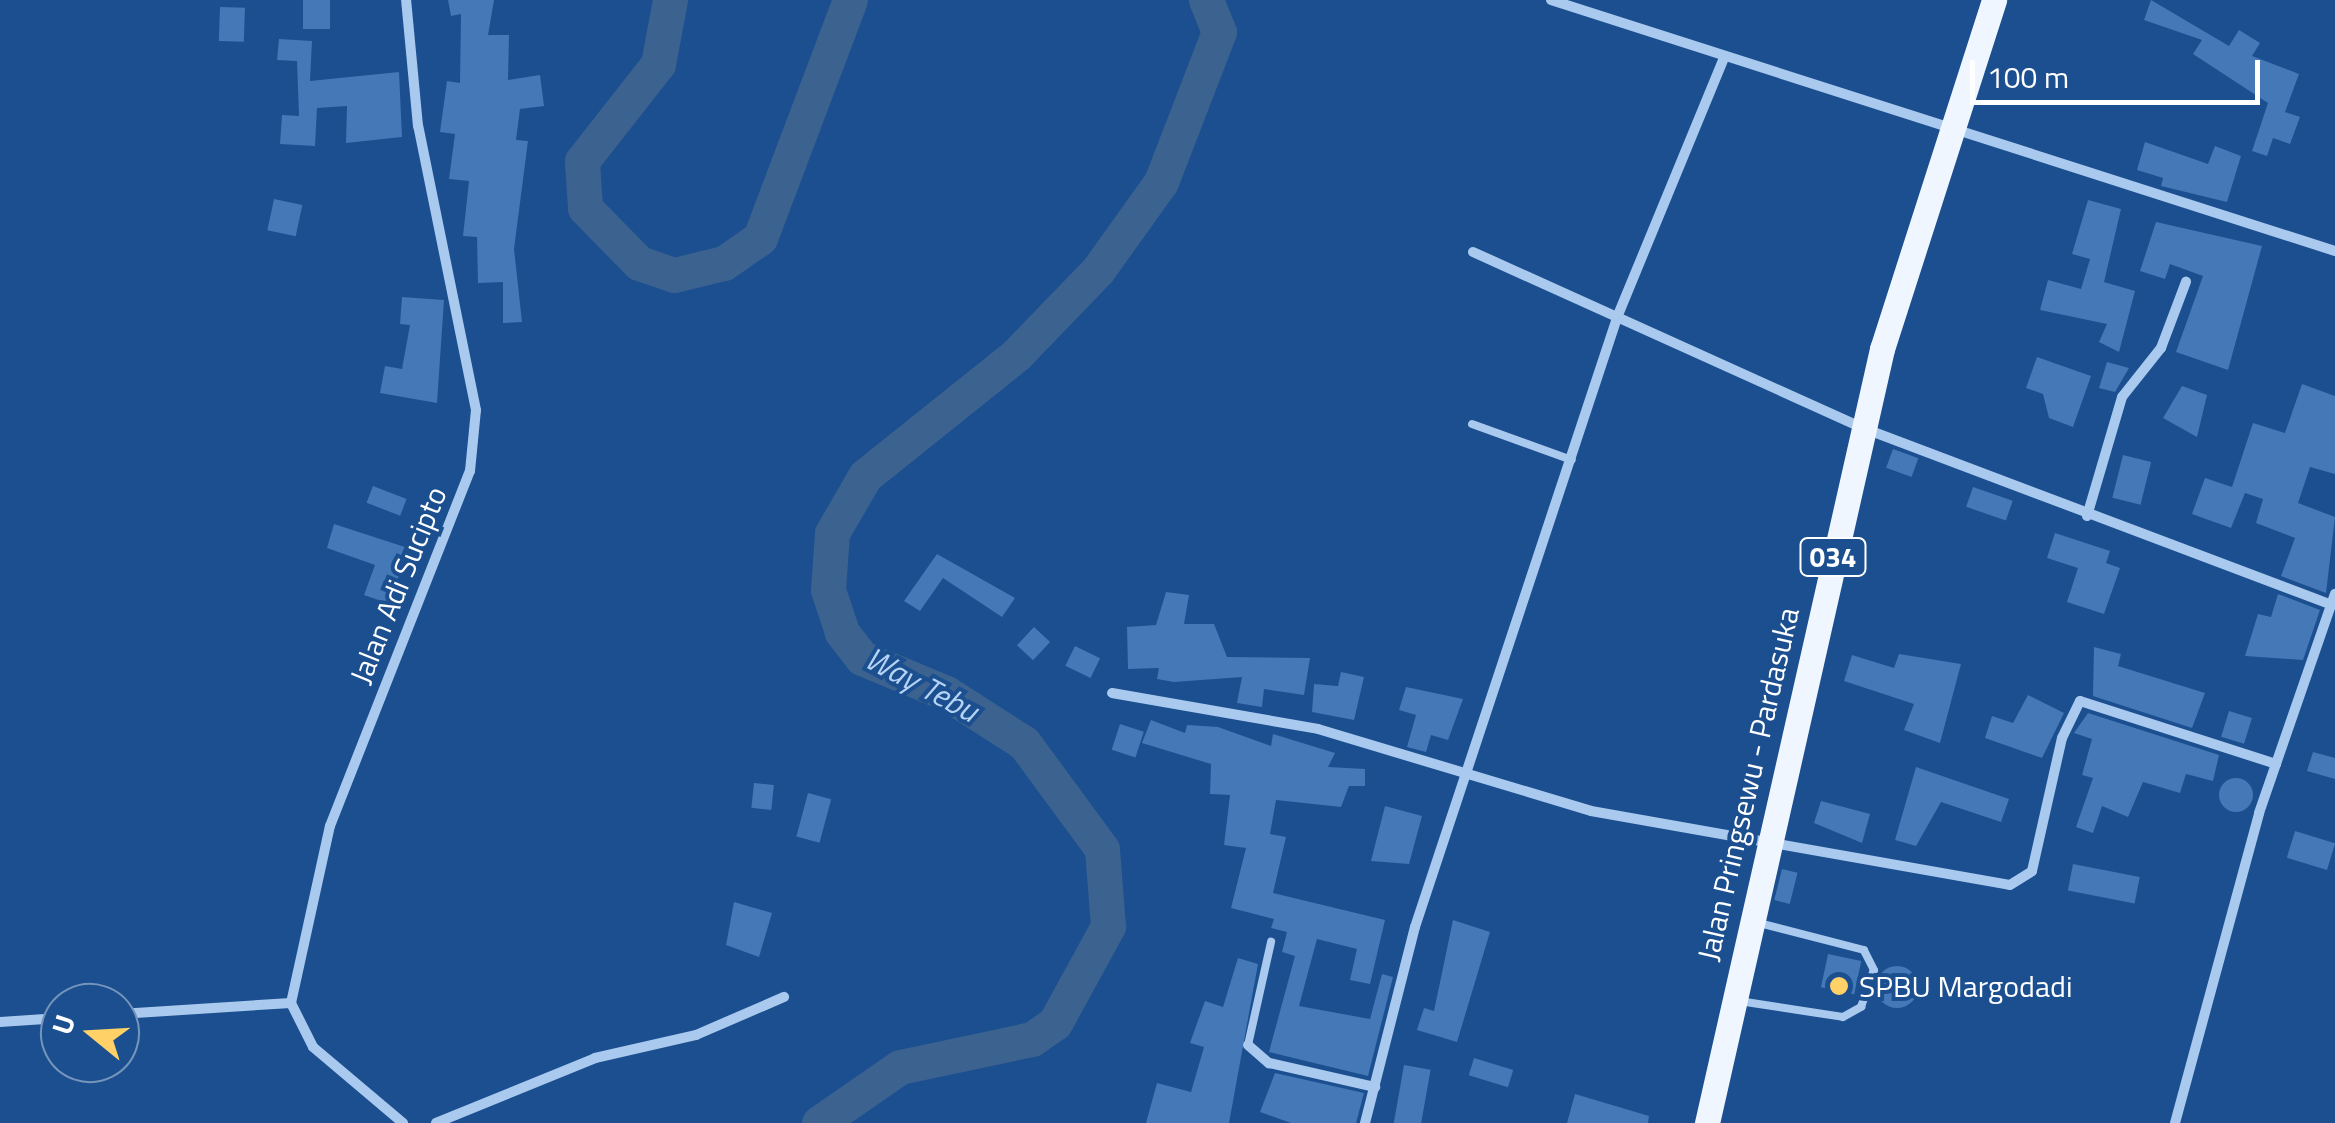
<!DOCTYPE html>
<style>
body{margin:0}
#map{position:relative;width:2335px;height:1123px;overflow:hidden;background:#1b4f8f;font-family:"Titillium Web",sans-serif}
div>[style]{position:absolute}
.river>*{height:35px;margin:-17.5px;padding:0 17.5px;transform-origin:17.5px;border-radius:17.5px;background:#3c6290}
.building>*{inset:0;background:#4478b7;transform-origin:0 0}
.round{border-radius:50%}
.lane>*{height:8px;margin:-4px;padding:0 4px;transform-origin:4px;border-radius:4px;background:#a9c9ee}
.street>*{height:10px;margin:-5px;padding:0 5px;transform-origin:5px;border-radius:5px;background:#a9c9ee}
.primary>*{height:25px;margin:-12.5px;padding:0 12.5px;transform-origin:12.5px;border-radius:12.5px;background:#f0f6ff}
.dots>*{width:28px;height:28px;translate:-50% -50%;box-sizing:border-box;border:5px solid #1b4f8f;border-radius:50%}
span{translate:-50% -50%;white-space:nowrap;text-align:center;line-height:1.15;-webkit-text-stroke:8px #1b4f8f;paint-order:stroke}
.shield-label span{padding:2px 8px;background:#1b4f8f;border:2px solid;border-radius:8px;-webkit-text-stroke-width:0}
.shield-label{font-size:28px;color:#fff;font-weight:700}
.street-label{font-size:30px;color:#fff}
.poi-label{font-size:30px;color:#fff}
.left{translate:0 -50%;text-align:left}
.water-label{font-size:32px;color:#b5d3f5;font-style:italic}
.north{position:absolute;left:40px;top:983px;width:100px;height:100px;box-sizing:border-box;background:#1b4f8f;border:2px solid #7695bc;border-radius:50%;rotate:288deg;font-size:28px;font-weight:700;line-height:40px;text-align:center;color:#fff}
.north::after{content:'';display:block;margin:auto;width:35px;height:45px;background:#ffd166;clip-path:polygon(50% 0,100% 100%,50% 72%,0 100%)}
.scale{position:absolute;left:1970px;top:60px;width:290px;height:45px;box-sizing:border-box;border:5px solid #fff;border-top:0;padding-left:12px;font-size:30px;line-height:35px;white-space:nowrap;color:#fff;-webkit-text-stroke:8px #1b4f8f;paint-order:stroke}
</style>
<div id="map">
<div class="river">
<div style="left:670px;top:0;width:65px;rotate:100.6deg"></div>
<div style="left:658px;top:64px;width:123px;rotate:128.1deg"></div>
<div style="left:582px;top:161px;width:47px;rotate:86.3deg"></div>
<div style="left:585px;top:208px;width:77px;rotate:45.5deg"></div>
<div style="left:639px;top:263px;width:37px;rotate:19deg"></div>
<div style="left:674px;top:275px;width:51px;rotate:-13.5deg"></div>
<div style="left:724px;top:263px;width:44px;rotate:-34.8deg"></div>
<div style="left:760px;top:238px;width:254px;rotate:-69.3deg"></div>
<div style="left:819px;top:1123px;width:98px;rotate:-34.7deg"></div>
<div style="left:900px;top:1067px;width:135px;rotate:-12deg"></div>
<div style="left:1032px;top:1039px;width:28px;rotate:-35deg"></div>
<div style="left:1055px;top:1023px;width:111px;rotate:-61.3deg"></div>
<div style="left:1108px;top:926px;width:77px;rotate:-94.5deg"></div>
<div style="left:1102px;top:849px;width:132px;rotate:-126.3deg"></div>
<div style="left:1024px;top:743px;width:93px;rotate:-147.3deg"></div>
<div style="left:946px;top:693px;width:91px;rotate:-157.4deg"></div>
<div style="left:862px;top:658px;width:33px;rotate:-128deg"></div>
<div style="left:842px;top:632px;width:44px;rotate:-108.4deg"></div>
<div style="left:828px;top:590px;width:57px;rotate:-86deg"></div>
<div style="left:832px;top:533px;width:66px;rotate:-59.9deg"></div>
<div style="left:865px;top:476px;width:193px;rotate:-38.7deg"></div>
<div style="left:1016px;top:355px;width:118px;rotate:-46deg"></div>
<div style="left:1098px;top:270px;width:108px;rotate:-54.4deg"></div>
<div style="left:1161px;top:182px;width:161px;rotate:-68.9deg"></div>
<div style="left:1219px;top:32px;width:35px;rotate:-112deg"></div>
</div>
<div class="building">
<div style="left:303px;top:0;width:27px;height:29px"></div>
<div style="clip-path:polygon(448px 0,494px 0,488px 35px,509px 35px,508px 80px,540px 75px,544px 106px,520px 109px,516px 140px,528px 141px,514px 249px,522px 322px,503px 323px,503px 282px,478px 283px,477px 237px,463px 236px,469px 181px,449px 179px,455px 134px,440px 132px,447px 81px,460px 83px,461px 14px,451px 16px)"></div>
<div style="clip-path:polygon(2151px 0,2229px 46px,2239px 30px,2260px 43px,2252px 56px,2299px 74px,2285px 112px,2300px 117px,2290px 144px,2273px 138px,2267px 156px,2252px 151px,2268px 103px,2193px 54px,2202px 40px,2144px 20px)"></div>
<div style="left:220px;top:7px;width:25px;height:34px;rotate:2deg"></div>
<div style="clip-path:polygon(279px 39px,312px 41px,310px 81px,399px 72px,402px 137px,346px 143px,347px 106px,317px 108px,315px 146px,280px 144px,282px 115px,299px 116px,297px 61px,277px 60px)"></div>
<div style="clip-path:polygon(2145px 142px,2208px 164px,2215px 146px,2241px 156px,2227px 202px,2161px 186px,2163px 178px,2137px 170px)"></div>
<div style="left:274px;top:199px;width:29px;height:32px;rotate:12deg"></div>
<div style="clip-path:polygon(2088px 200px,2121px 209px,2104px 282px,2135px 291px,2119px 352px,2099px 342px,2107px 324px,2040px 310px,2048px 280px,2081px 289px,2090px 259px,2072px 254px)"></div>
<div style="clip-path:polygon(2156px 222px,2262px 246px,2228px 370px,2176px 352px,2203px 276px,2170px 264px,2165px 279px,2140px 271px)"></div>
<div style="clip-path:polygon(402px 297px,444px 300px,437px 403px,380px 393px,385px 366px,402px 369px,410px 325px,400px 324px)"></div>
<div style="clip-path:polygon(2037px 357px,2091px 376px,2073px 427px,2049px 418px,2043px 394px,2026px 388px)"></div>
<div style="clip-path:polygon(2107px 362px,2129px 368px,2115px 392px,2099px 388px)"></div>
<div style="clip-path:polygon(2302px 384px,2335px 396px,2335px 474px,2310px 467px,2298px 503px,2335px 517px,2326px 593px,2281px 576px,2295px 538px,2256px 523px,2263px 499px,2245px 493px,2231px 528px,2192px 514px,2205px 478px,2232px 487px,2253px 423px,2285px 433px)"></div>
<div style="clip-path:polygon(2182px 386px,2207px 395px,2197px 437px,2163px 418px)"></div>
<div style="left:1893px;top:449px;width:27px;height:20px;rotate:20deg"></div>
<div style="left:2123px;top:455px;width:29px;height:44px;rotate:14deg"></div>
<div style="left:373px;top:486px;width:36px;height:18px;rotate:21deg"></div>
<div style="left:1973px;top:487px;width:42px;height:21px;rotate:19deg"></div>
<div style="clip-path:polygon(334px 524px,411px 549px,387px 603px,364px 595px,375px 565px,327px 548px)"></div>
<div style="clip-path:polygon(2055px 533px,2110px 551px,2106px 563px,2120px 568px,2104px 614px,2067px 602px,2078px 568px,2047px 558px)"></div>
<div style="clip-path:polygon(937px 554px,1015px 598px,1002px 617px,943px 578px,920px 611px,904px 601px)"></div>
<div style="clip-path:polygon(1166px 592px,1189px 595px,1184px 624px,1214px 624px,1227px 657px,1310px 658px,1304px 695px,1264px 689px,1262px 707px,1237px 703px,1242px 677px,1174px 682px,1157px 679px,1159px 668px,1128px 669px,1127px 627px,1156px 625px)"></div>
<div style="clip-path:polygon(2278px 594px,2320px 610px,2303px 660px,2245px 656px,2258px 614px,2271px 617px)"></div>
<div style="left:1034px;top:627px;width:22px;height:25px;rotate:43deg"></div>
<div style="left:1075px;top:646px;width:28px;height:22px;rotate:26deg"></div>
<div style="clip-path:polygon(2094px 647px,2121px 654px,2118px 666px,2205px 693px,2192px 728px,2093px 696px)"></div>
<div style="clip-path:polygon(1899px 654px,1961px 664px,1940px 743px,1904px 730px,1914px 704px,1844px 681px,1852px 655px,1894px 668px)"></div>
<div style="clip-path:polygon(1341px 672px,1364px 677px,1354px 720px,1312px 712px,1314px 684px,1338px 686px)"></div>
<div style="clip-path:polygon(1406px 687px,1463px 699px,1448px 740px,1431px 735px,1426px 752px,1407px 747px,1416px 715px,1399px 710px)"></div>
<div style="clip-path:polygon(2028px 695px,2064px 713px,2042px 758px,1985px 738px,1992px 716px,2013px 723px)"></div>
<div style="left:2229px;top:711px;width:24px;height:27px;rotate:17deg"></div>
<div style="clip-path:polygon(2088px 713px,2219px 755px,2213px 781px,2186px 774px,2180px 793px,2143px 782px,2128px 817px,2102px 806px,2093px 833px,2076px 827px,2093px 778px,2082px 775px,2092px 739px,2074px 733px)"></div>
<div style="clip-path:polygon(1151px 720px,1185px 733px,1187px 725px,1218px 727px,1271px 746px,1273px 734px,1335px 753px,1328px 767px,1365px 769px,1365px 786px,1349px 786px,1341px 807px,1276px 800px,1270px 834px,1286px 837px,1273px 893px,1385px 920px,1370px 984px,1350px 980px,1357px 949px,1317px 939px,1299px 1006px,1370px 1019px,1382px 974px,1393px 977px,1368px 1076px,1269px 1052px,1295px 956px,1282px 952px,1287px 932px,1271px 928px,1274px 919px,1231px 908px,1246px 848px,1224px 845px,1230px 795px,1210px 794px,1211px 764px,1142px 743px)"></div>
<div style="left:1120px;top:724px;width:25px;height:27px;rotate:18deg"></div>
<div style="clip-path:polygon(2313px 752px,2335px 758px,2335px 779px,2307px 771px)"></div>
<div style="clip-path:polygon(1916px 767px,2009px 799px,2001px 822px,1941px 802px,1916px 846px,1895px 840px)"></div>
<div class="round" style="left:2219px;top:778px;width:34px;height:34px"></div>
<div style="left:754px;top:783px;width:20px;height:25px;rotate:6deg"></div>
<div style="left:808px;top:793px;width:24px;height:45px;rotate:15deg"></div>
<div style="clip-path:polygon(1821px 801px,1870px 814px,1862px 843px,1814px 823px)"></div>
<div style="clip-path:polygon(1385px 806px,1422px 816px,1409px 864px,1371px 861px)"></div>
<div style="left:2295px;top:831px;width:42px;height:28px;rotate:17deg"></div>
<div style="left:2073px;top:864px;width:68px;height:27px;rotate:11deg"></div>
<div style="left:1782px;top:869px;width:16px;height:32px;rotate:14deg"></div>
<div style="clip-path:polygon(734px 902px,772px 913px,759px 957px,726px 945px)"></div>
<div style="clip-path:polygon(1453px 920px,1490px 932px,1457px 1042px,1417px 1030px,1424px 1008px,1434px 1011px)"></div>
<div style="left:1828px;top:954px;width:34px;height:34px;rotate:12deg"></div>
<div style="clip-path:polygon(1238px 958px,1258px 964px,1229px 1123px,1146px 1123px,1157px 1083px,1191px 1092px,1204px 1047px,1190px 1043px,1205px 1001px,1223px 1007px)"></div>
<div class="round" style="left:1876px;top:966px;width:42px;height:42px"></div>
<div style="left:1474px;top:1058px;width:41px;height:18px;rotate:17deg"></div>
<div style="left:1404px;top:1065px;width:27px;height:59px;rotate:10deg"></div>
<div style="clip-path:polygon(1275px 1073px,1364px 1093px,1356px 1123px,1291px 1123px,1260px 1112px)"></div>
<div style="clip-path:polygon(1575px 1094px,1649px 1116px,1648px 1123px,1567px 1123px)"></div>
</div>
<div class="lane">
<div style="left:1472px;top:424px;width:106px;rotate:19.8deg"></div>
<div style="left:1739px;top:1001px;width:105px;rotate:8.7deg"></div>
<div style="left:1843px;top:1017px;width:21px;rotate:-29deg"></div>
<div style="left:1861px;top:1007px;width:39px;rotate:-71deg"></div>
<div style="left:1874px;top:970px;width:22px;rotate:-117deg"></div>
<div style="left:1864px;top:950px;width:108px;rotate:-165.6deg"></div>
<div style="left:1248px;top:1045px;width:106px;rotate:-77.4deg"></div>
</div>
<div class="street">
<div style="left:1551px;top:0;width:823px;rotate:17.75deg"></div>
<div style="left:1473px;top:252px;width:428px;rotate:24.3deg"></div>
<div style="left:1863px;top:428px;width:501px;rotate:20.68deg"></div>
<div style="left:2087px;top:516px;width:124px;rotate:-73.6deg"></div>
<div style="left:2122px;top:397px;width:63px;rotate:-51.5deg"></div>
<div style="left:2161px;top:348px;width:71px;rotate:-69.3deg"></div>
<div style="left:1112px;top:693px;width:209px;rotate:9.9deg"></div>
<div style="left:1318px;top:729px;width:285px;rotate:16.7deg"></div>
<div style="left:1591px;top:811px;width:425px;rotate:10deg"></div>
<div style="left:2010px;top:885px;width:26px;rotate:-32deg"></div>
<div style="left:2032px;top:871px;width:136px;rotate:-77.3deg"></div>
<div style="left:2062px;top:738px;width:41px;rotate:-64.1deg"></div>
<div style="left:2080px;top:701px;width:206px;rotate:17.8deg"></div>
<div style="left:291px;top:1003px;width:181px;rotate:-77.6deg"></div>
<div style="left:330px;top:826px;width:382px;rotate:-68.5deg"></div>
<div style="left:470px;top:471px;width:61px;rotate:-84.4deg"></div>
<div style="left:476px;top:410px;width:290px;rotate:-101.5deg"></div>
<div style="left:418px;top:126px;width:127px;rotate:-95.4deg"></div>
<div style="left:291px;top:1003px;width:49px;rotate:63.4deg"></div>
<div style="left:313px;top:1047px;width:118px;rotate:40.2deg"></div>
<div style="left:120px;top:1014px;width:171px;rotate:-3.7deg"></div>
<div style="left:0;top:1022px;width:60px;rotate:-3.8deg"></div>
<div style="left:1248px;top:1045px;width:28px;rotate:41deg"></div>
<div style="left:1269px;top:1063px;width:109px;rotate:12.8deg"></div>
<div style="left:436px;top:1123px;width:172px;rotate:-22.2deg"></div>
<div style="left:595px;top:1058px;width:104px;rotate:-12.8deg"></div>
<div style="left:696px;top:1035px;width:96px;rotate:-23.4deg"></div>
<div style="left:1365px;top:1123px;width:202px;rotate:-75.7deg"></div>
<div style="left:1415px;top:927px;width:645px;rotate:-71.65deg"></div>
<div style="left:1618px;top:315px;width:278px;rotate:-67.6deg"></div>
<div style="left:2175px;top:1123px;width:321px;rotate:-74.8deg"></div>
<div style="left:2259px;top:813px;width:232px;rotate:-70.9deg"></div>
</div>
<div class="primary">
<div style="left:1707px;top:1123px;width:794px;rotate:-77.26deg"></div>
<div style="left:1882px;top:349px;width:367px;rotate:-72.2deg"></div>
</div>
<div class="dots">
<div style="left:1839px;top:986px;background:#ffd166"></div>
</div>
<div class="shield-label">
<span style="left:1833px;top:557px">034</span>
</div>
<div class="street-label">
<span style="left:398px;top:585px;rotate:-68deg">Jalan Adi Sucipto</span>
<span style="left:1748px;top:784px;rotate:-77deg">Jalan Pringsewu - Pardasuka</span>
</div>
<div class="poi-label">
<span class="left" style="left:1859px;top:986px">SPBU Margodadi</span>
</div>
<div class="water-label">
<span style="left:922px;top:684px;rotate:28deg">Way Tebu</span>
</div>
<div class="north">U</div>
<div class="scale">100 m</div>
</div>
